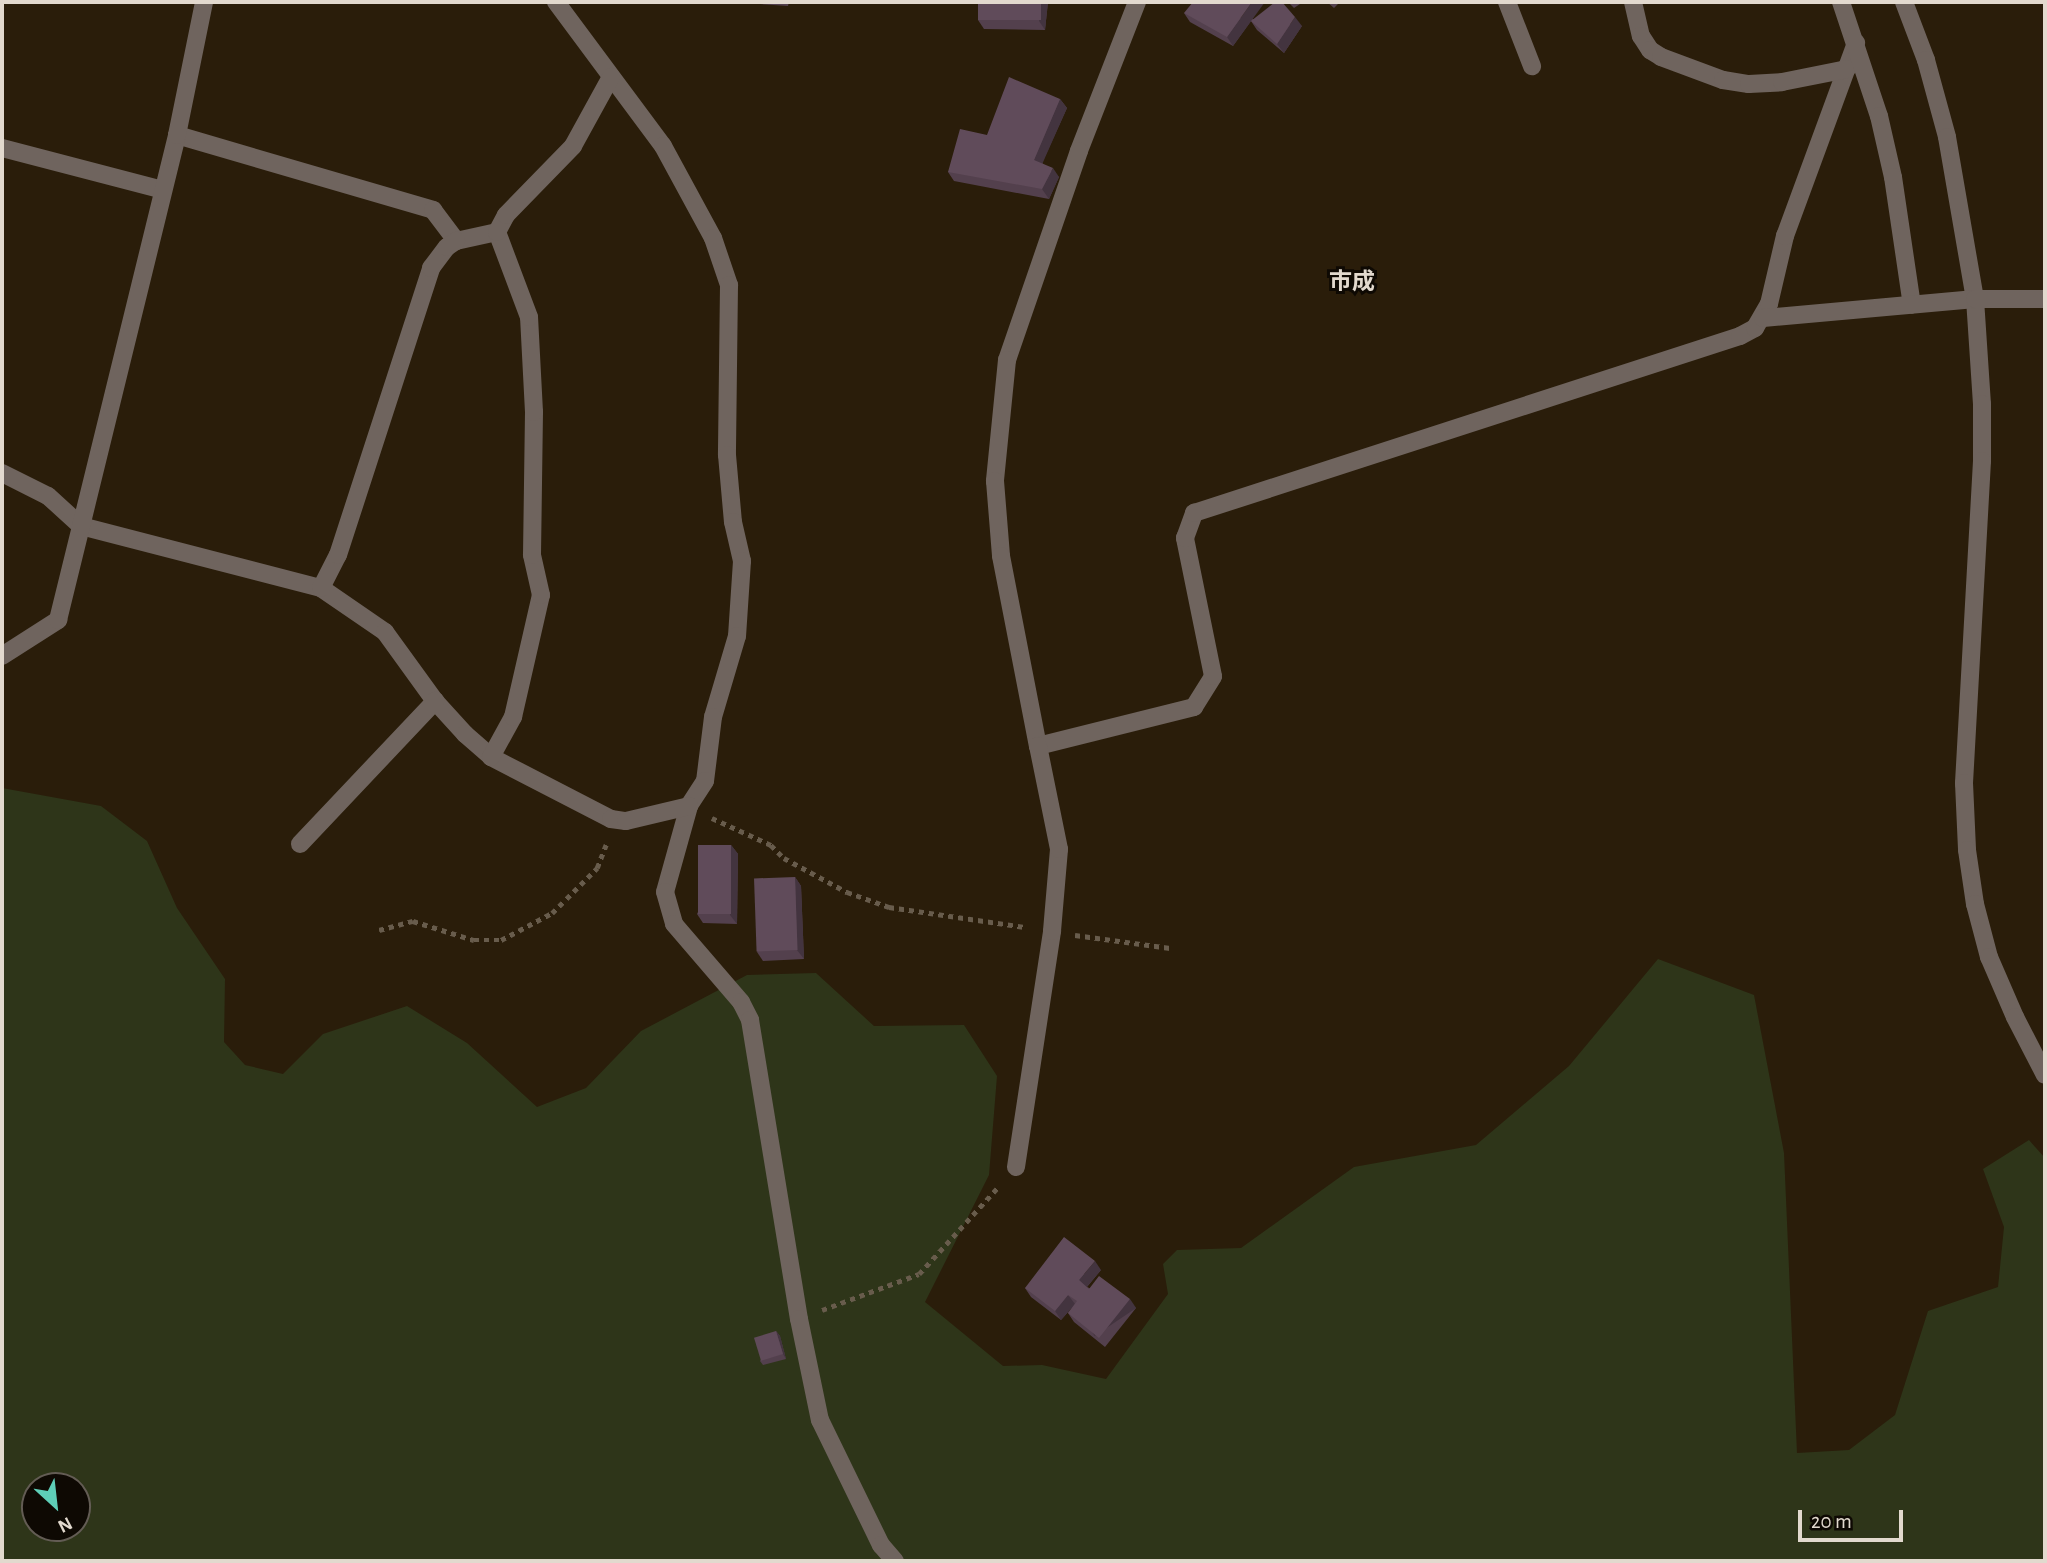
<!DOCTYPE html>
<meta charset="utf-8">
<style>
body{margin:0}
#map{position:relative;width:2047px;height:1563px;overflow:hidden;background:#2a1d0a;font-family:"Alegreya Sans","Noto Sans JP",sans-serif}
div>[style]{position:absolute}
.green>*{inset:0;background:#2e3519}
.path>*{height:4.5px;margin-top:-2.25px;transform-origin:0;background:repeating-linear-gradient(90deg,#685c4c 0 5px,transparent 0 10px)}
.minor>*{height:18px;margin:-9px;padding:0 9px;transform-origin:9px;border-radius:9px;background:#6f645e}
.wall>*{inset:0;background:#53404d}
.shaded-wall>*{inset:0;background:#43343f;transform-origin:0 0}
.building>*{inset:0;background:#604b5a;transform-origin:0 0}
span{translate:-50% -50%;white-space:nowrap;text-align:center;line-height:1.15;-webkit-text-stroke:6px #0e0903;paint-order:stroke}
.neighbourhood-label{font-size:23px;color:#e2d9ce;font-weight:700}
.frame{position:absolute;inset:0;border:4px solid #e2d9ce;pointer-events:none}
.north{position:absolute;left:21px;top:1472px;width:70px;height:70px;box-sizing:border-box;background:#0e0903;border:2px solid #635c54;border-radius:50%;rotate:153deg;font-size:19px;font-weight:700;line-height:28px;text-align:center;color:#e2d9ce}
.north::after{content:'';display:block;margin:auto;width:24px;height:32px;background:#5eceb8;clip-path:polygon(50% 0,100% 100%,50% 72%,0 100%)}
.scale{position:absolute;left:1798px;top:1510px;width:105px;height:32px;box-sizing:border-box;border:4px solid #e2d9ce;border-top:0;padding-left:9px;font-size:21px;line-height:24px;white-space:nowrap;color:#e2d9ce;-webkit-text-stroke:5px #0e0903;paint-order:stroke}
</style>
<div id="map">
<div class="green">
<div style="clip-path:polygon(evenodd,2px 788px,101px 806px,147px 841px,177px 908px,225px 979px,224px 1042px,245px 1065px,283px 1074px,323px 1034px,407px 1006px,467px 1043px,537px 1107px,586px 1088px,641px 1031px,747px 975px,816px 973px,874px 1026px,964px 1025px,997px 1076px,989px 1175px,925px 1302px,1003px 1366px,1042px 1365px,1106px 1379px,1168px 1294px,1163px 1264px,1177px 1250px,1241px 1248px,1354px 1167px,1476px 1145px,1569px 1066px,1658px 959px,1754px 995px,1784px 1153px,1797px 1453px,1849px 1450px,1895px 1415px,1928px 1311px,1998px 1287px,2004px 1227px,1983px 1169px,2029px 1140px,2045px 1158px,2045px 1561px,2px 1561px,2px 788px,35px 1486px,77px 1486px,77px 1528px,35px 1528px,35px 1486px)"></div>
</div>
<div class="path">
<div style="left:712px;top:818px;width:65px;rotate:24.6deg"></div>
<div style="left:771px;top:845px;width:18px;rotate:45deg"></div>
<div style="left:784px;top:858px;width:72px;rotate:28.4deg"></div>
<div style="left:847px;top:892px;width:45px;rotate:19.7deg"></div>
<div style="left:889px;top:907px;width:137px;rotate:8.4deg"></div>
<div style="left:379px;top:930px;width:35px;rotate:-15deg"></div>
<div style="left:413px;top:921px;width:64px;rotate:17.3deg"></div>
<div style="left:474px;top:940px;width:27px"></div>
<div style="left:501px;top:940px;width:58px;rotate:-27.9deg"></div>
<div style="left:552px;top:913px;width:64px;rotate:-45deg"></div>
<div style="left:597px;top:868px;width:25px;rotate:-69deg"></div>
<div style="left:1075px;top:935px;width:96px;rotate:7.8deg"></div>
<div style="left:822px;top:1310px;width:103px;rotate:-20.4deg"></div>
<div style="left:919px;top:1274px;width:119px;rotate:-47.7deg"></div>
</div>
<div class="minor">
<div style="left:556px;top:2px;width:179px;rotate:53.4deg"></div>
<div style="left:663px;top:146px;width:105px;rotate:61.5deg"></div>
<div style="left:713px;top:238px;width:50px;rotate:71.2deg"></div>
<div style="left:729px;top:285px;width:170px;rotate:90.7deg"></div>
<div style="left:727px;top:455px;width:67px;rotate:84.9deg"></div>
<div style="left:733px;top:522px;width:40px;rotate:77deg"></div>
<div style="left:742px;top:561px;width:75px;rotate:93.8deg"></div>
<div style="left:737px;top:636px;width:84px;rotate:106.5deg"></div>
<div style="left:713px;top:717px;width:64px;rotate:97.1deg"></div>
<div style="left:705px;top:781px;width:30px;rotate:123deg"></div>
<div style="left:689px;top:806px;width:89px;rotate:105.6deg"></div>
<div style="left:665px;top:892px;width:33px;rotate:74deg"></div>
<div style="left:674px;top:924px;width:103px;rotate:49.3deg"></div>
<div style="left:741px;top:1002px;width:20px;rotate:63deg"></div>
<div style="left:750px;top:1020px;width:303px;rotate:80.7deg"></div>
<div style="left:799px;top:1319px;width:103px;rotate:78.3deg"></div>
<div style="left:820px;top:1420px;width:139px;rotate:64deg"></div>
<div style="left:881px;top:1545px;width:21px;rotate:49deg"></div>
<div style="left:1137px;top:2px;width:160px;rotate:111.3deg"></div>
<div style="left:1079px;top:151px;width:221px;rotate:109deg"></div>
<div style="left:1007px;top:360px;width:122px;rotate:95.7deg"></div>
<div style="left:995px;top:481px;width:75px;rotate:85.4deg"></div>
<div style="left:1001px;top:556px;width:194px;rotate:79deg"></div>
<div style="left:1038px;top:746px;width:161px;rotate:-14deg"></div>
<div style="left:1194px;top:707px;width:36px;rotate:-58deg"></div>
<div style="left:1213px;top:676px;width:141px;rotate:-101.5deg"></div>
<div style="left:1185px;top:538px;width:27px;rotate:-70deg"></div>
<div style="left:1194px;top:513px;width:574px;rotate:-17.96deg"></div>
<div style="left:1740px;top:336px;width:17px;rotate:-28deg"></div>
<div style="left:1755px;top:328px;width:28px;rotate:-60deg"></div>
<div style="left:1769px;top:304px;width:70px;rotate:-76.8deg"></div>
<div style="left:1785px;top:236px;width:206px;rotate:-69.8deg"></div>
<div style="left:1507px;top:2px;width:69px;rotate:68.7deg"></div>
<div style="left:1633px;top:2px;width:35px;rotate:77deg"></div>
<div style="left:1641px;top:36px;width:17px;rotate:57deg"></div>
<div style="left:1650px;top:50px;width:13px;rotate:32deg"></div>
<div style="left:1661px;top:57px;width:66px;rotate:20.4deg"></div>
<div style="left:1723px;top:80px;width:26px;rotate:9deg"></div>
<div style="left:1749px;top:84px;width:33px;rotate:-3deg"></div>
<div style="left:1782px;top:82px;width:66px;rotate:-11.3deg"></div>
<div style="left:1841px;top:2px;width:120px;rotate:71.6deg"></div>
<div style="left:1879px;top:116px;width:63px;rotate:77.1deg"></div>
<div style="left:1893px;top:177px;width:129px;rotate:81.6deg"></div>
<div style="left:1904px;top:2px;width:62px;rotate:69.2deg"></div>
<div style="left:1926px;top:60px;width:80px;rotate:74.7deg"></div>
<div style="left:1947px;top:137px;width:164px;rotate:80.2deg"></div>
<div style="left:1975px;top:299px;width:105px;rotate:86.2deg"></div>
<div style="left:1982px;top:404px;width:57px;rotate:90deg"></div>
<div style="left:1982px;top:461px;width:323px;rotate:93.2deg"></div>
<div style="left:1964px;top:783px;width:67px;rotate:87.4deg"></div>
<div style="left:1967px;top:850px;width:55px;rotate:81.6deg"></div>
<div style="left:1975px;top:904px;width:55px;rotate:75.2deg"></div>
<div style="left:1989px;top:957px;width:65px;rotate:66.6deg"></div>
<div style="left:2015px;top:1017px;width:65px;rotate:62.7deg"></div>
<div style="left:177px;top:135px;width:267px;rotate:16.3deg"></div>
<div style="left:433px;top:210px;width:39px;rotate:53deg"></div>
<div style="left:456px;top:241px;width:42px;rotate:-12.4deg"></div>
<div style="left:2px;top:148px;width:166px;rotate:14.6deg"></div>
<div style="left:1763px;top:318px;width:213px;rotate:-5.1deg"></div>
<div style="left:1975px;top:299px;width:70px"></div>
<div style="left:2px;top:473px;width:51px;rotate:26.6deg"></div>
<div style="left:48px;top:496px;width:45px;rotate:42.3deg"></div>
<div style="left:81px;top:526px;width:248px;rotate:14.5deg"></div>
<div style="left:321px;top:588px;width:78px;rotate:34.5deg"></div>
<div style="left:385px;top:632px;width:85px;rotate:54.1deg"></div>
<div style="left:435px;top:701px;width:45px;rotate:47.7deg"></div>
<div style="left:465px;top:734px;width:35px;rotate:41deg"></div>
<div style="left:491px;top:757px;width:135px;rotate:27.3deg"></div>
<div style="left:611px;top:819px;width:15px;rotate:8deg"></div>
<div style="left:626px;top:821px;width:65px;rotate:-13.4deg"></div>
<div style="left:321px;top:588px;width:37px;rotate:-63deg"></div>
<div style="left:338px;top:555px;width:302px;rotate:-72deg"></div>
<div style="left:431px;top:268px;width:26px;rotate:-53deg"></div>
<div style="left:447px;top:247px;width:11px;rotate:-34deg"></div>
<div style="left:2px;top:656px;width:67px;rotate:-32.7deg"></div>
<div style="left:58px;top:620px;width:499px;rotate:-76.2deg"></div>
<div style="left:177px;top:135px;width:136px;rotate:-78.5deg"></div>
<div style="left:491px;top:757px;width:46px;rotate:-61.2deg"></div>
<div style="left:513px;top:717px;width:125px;rotate:-77.1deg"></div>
<div style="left:541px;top:595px;width:41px;rotate:-102.7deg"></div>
<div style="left:532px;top:555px;width:143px;rotate:-89.2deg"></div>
<div style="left:534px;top:412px;width:95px;rotate:-93deg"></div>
<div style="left:529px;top:317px;width:91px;rotate:-110.6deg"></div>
<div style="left:497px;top:232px;width:19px;rotate:-62deg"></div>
<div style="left:506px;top:215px;width:96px;rotate:-45.8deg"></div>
<div style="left:573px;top:146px;width:79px;rotate:-61.2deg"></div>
<div style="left:300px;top:844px;width:197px;rotate:-46.6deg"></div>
<div style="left:1016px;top:1167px;width:239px;rotate:-81.3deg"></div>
<div style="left:1052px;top:931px;width:82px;rotate:-85.1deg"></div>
<div style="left:1059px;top:849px;width:105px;rotate:-101.5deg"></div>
</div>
<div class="wall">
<div style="clip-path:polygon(729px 2px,789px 2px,788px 6px)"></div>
<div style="clip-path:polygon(978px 2px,1048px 2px,1045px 30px,984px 29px,978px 20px)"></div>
<div style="clip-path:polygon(1288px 2px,1303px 2px,1294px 8px)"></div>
<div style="clip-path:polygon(1327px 2px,1340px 2px,1334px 8px)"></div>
<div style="clip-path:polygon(1184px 13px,1253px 19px,1302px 26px,1284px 53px,1257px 30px,1251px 21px,1233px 46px,1190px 22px)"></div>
<div style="clip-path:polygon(1060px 99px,1067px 108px,1042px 163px,1059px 177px,1049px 199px,954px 181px,948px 172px,987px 135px)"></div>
<div style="clip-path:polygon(731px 845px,738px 854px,737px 924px,703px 923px,697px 914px)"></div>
<div style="clip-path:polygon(795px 877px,801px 886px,804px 959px,763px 961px,757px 952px)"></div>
<div style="clip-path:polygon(1101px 1270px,1087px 1287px,1136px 1308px,1105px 1347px,1074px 1322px,1068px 1313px,1075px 1304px,1061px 1320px,1031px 1297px,1025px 1288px)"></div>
<div style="clip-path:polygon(776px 1331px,780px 1336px,786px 1359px,763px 1365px,760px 1361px)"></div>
</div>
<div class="shaded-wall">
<div style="clip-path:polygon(1041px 2px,1048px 2px,1045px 30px,1039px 21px)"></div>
<div style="clip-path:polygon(1252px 2px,1265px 2px,1233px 46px,1227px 37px)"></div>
<div style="clip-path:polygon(1295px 17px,1302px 26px,1284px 53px,1277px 44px)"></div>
<div style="clip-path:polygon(1060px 99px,1067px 108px,1040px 169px,1034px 160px)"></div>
<div style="clip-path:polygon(1053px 168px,1059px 177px,1049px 199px,1042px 189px)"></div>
<div style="clip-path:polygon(731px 845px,738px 854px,737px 924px,730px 915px)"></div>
<div style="clip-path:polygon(795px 877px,801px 886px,804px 959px,797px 950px)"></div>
<div style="clip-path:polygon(1095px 1261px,1101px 1270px,1085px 1289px,1079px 1280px)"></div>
<div style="clip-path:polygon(1068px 1295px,1075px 1304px,1061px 1320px,1055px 1311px)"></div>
<div style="left:1130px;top:1299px;width:11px;height:50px;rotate:56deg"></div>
<div style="clip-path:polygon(776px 1331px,780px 1336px,786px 1359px,783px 1354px)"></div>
</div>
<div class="building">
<div style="left:978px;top:2px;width:63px;height:18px"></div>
<div style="clip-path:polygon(1193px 2px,1252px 2px,1227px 37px,1184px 13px)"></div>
<div style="clip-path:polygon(1275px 2px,1282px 2px,1295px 17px,1277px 44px,1251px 21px)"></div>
<div style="clip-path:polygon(1009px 77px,1060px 99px,1034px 160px,1053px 168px,1042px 189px,948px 172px,960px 129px,987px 135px)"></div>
<div style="left:698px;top:845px;width:33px;height:69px"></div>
<div style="left:795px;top:877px;width:73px;height:41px;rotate:88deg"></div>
<div style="clip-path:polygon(1064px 1237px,1095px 1261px,1079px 1280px,1089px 1289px,1099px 1276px,1130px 1299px,1099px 1338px,1068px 1313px,1077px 1301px,1068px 1295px,1055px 1311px,1025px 1288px)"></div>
<div style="left:776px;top:1331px;width:24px;height:23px;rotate:73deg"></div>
</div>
<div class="neighbourhood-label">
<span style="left:1352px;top:283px">市成</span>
</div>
<div class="frame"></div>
<div class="north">N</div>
<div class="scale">20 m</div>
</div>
